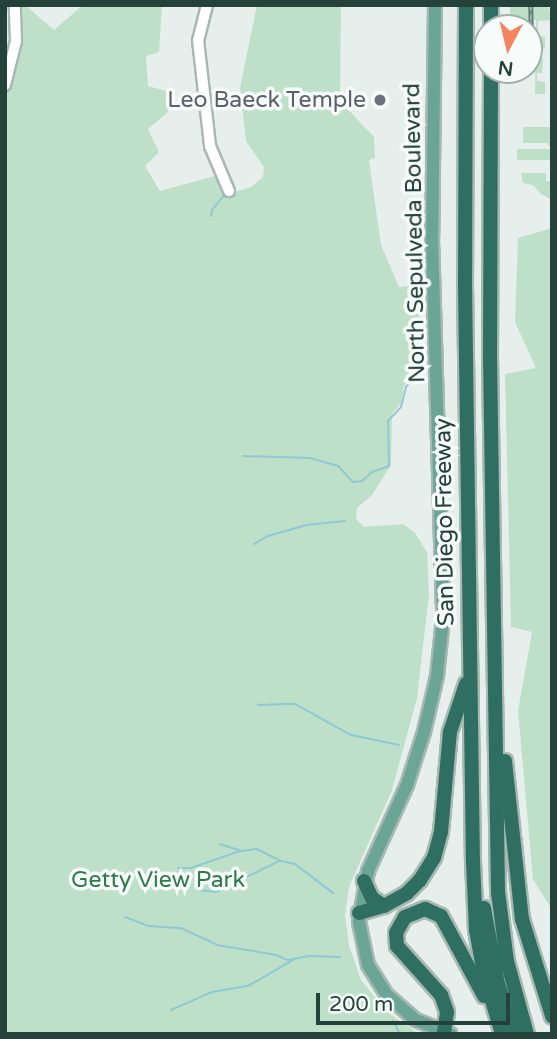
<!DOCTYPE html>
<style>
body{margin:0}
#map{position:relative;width:557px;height:1039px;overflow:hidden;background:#e6efeb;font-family:"Varela Round",sans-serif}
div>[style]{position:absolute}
.green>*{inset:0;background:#bfe0c8;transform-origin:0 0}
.stream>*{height:2px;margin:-1px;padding:0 1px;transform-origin:1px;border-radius:1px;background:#8ec9d4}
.roads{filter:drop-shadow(2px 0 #a8b8b2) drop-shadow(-2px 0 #a8b8b2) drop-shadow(0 2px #a8b8b2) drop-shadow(0 -2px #a8b8b2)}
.minor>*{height:10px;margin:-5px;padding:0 5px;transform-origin:5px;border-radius:5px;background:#fff}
.major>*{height:12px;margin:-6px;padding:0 6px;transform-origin:6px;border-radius:6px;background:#6aa596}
.highway>*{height:14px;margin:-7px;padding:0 7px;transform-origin:7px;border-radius:7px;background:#2f6f62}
.rail>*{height:4.5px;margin-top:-2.25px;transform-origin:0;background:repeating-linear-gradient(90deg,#f7fbf9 0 5px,#5f7d75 0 10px);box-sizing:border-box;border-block:2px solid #5f7d75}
.dots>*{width:19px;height:19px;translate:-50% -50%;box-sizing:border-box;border:4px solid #f7fbf9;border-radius:50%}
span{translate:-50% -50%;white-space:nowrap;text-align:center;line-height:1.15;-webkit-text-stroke:7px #f7fbf9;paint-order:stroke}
.worship-label{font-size:23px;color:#5b616d}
.right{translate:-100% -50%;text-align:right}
.street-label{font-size:23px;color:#24423a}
.park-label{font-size:23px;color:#2d7a4b}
.frame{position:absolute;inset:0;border:7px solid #24423a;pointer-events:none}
.north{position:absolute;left:473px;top:14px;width:70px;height:70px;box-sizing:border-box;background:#f7fbf9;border:2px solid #a3b1ad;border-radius:50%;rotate:187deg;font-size:19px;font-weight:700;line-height:28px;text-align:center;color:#24423a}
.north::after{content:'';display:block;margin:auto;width:24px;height:32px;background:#f4845f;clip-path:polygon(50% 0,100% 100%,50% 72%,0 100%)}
.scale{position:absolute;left:316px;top:993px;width:194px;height:32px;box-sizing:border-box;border:4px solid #24423a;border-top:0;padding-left:9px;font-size:21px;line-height:24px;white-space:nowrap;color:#24423a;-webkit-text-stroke:5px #f7fbf9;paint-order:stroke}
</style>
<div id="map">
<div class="green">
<div style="clip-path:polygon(15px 5px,25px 5px,54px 30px,83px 5px,162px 5px,159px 52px,146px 56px,148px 86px,166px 91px,168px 112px,148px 129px,159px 152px,145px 166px,160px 191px,222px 174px,234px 192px,251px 187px,263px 177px,264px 167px,246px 141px,240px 88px,257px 5px,341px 5px,340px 101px,374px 137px,375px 158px,369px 160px,381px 245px,399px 287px,419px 285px,421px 361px,404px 386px,401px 403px,392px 414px,391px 465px,372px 495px,357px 508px,356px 519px,364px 527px,403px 524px,415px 533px,427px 552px,429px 595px,417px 698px,392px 790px,349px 887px,345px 915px,349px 946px,361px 980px,387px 1012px,419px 1034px,5px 1034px,5px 76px,16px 41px)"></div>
<div style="clip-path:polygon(510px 5px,547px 5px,552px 15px,552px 20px,538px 21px,538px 36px,545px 37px,545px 49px,537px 50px,537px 58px,543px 58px,542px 73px,537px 73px,537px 81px,545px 82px,545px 94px,535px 94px,536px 20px,521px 20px,521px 28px,514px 28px,514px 20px,510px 20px)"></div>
<div style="clip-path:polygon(523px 127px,550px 127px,550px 147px,547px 143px,523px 143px)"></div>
<div style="left:517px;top:149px;width:33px;height:11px"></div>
<div style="clip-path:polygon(521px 173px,546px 173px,546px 181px,552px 181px,552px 200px,541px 194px,533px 185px,523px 183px)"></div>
<div style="clip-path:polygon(552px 228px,552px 910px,533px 879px,518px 711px,532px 632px,511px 627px,505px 374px,536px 368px,515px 322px,518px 238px)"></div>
</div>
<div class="stream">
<div style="left:211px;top:216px;width:6px;rotate:-81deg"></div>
<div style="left:212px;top:210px;width:21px;rotate:-51deg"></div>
<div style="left:243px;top:456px;width:67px;rotate:1.7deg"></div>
<div style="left:310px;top:458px;width:29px;rotate:16deg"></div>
<div style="left:338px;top:466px;width:22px;rotate:47deg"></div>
<div style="left:353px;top:482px;width:9px;rotate:-6deg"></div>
<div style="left:362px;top:481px;width:13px;rotate:-42deg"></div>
<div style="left:372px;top:472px;width:18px;rotate:-19deg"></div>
<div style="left:389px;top:466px;width:45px;rotate:-91.3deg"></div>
<div style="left:388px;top:421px;width:19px;rotate:-47deg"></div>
<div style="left:401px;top:407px;width:21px;rotate:-76deg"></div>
<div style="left:406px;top:387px;width:29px;rotate:-52deg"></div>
<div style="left:254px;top:544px;width:16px;rotate:-30deg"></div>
<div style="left:268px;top:536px;width:40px;rotate:-16deg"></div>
<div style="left:306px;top:525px;width:39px;rotate:-6deg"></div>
<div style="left:258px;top:705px;width:37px;rotate:-2deg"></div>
<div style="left:295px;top:704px;width:64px;rotate:29deg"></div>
<div style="left:351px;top:735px;width:49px;rotate:11.8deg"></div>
<div style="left:220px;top:844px;width:23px;rotate:18deg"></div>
<div style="left:242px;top:851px;width:15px;rotate:-8deg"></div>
<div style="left:257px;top:849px;width:27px;rotate:27deg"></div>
<div style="left:281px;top:861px;width:14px;rotate:12deg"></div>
<div style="left:295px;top:864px;width:48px;rotate:37.3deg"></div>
<div style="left:178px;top:868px;width:13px"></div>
<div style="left:191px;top:868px;width:52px;rotate:-19.1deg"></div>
<div style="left:198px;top:890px;width:18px;rotate:6deg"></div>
<div style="left:216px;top:892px;width:70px;rotate:-26.2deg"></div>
<div style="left:125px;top:917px;width:26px;rotate:21deg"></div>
<div style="left:149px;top:926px;width:32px;rotate:4deg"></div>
<div style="left:181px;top:928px;width:40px;rotate:25deg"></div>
<div style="left:217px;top:945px;width:60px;rotate:9.6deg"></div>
<div style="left:276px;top:955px;width:13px;rotate:23deg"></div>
<div style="left:288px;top:960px;width:21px;rotate:-11deg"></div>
<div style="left:309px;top:956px;width:31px;rotate:2deg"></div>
<div style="left:171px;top:1010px;width:45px;rotate:-23.7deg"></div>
<div style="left:212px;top:992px;width:39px;rotate:-10deg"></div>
<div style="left:250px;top:985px;width:50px;rotate:-30.2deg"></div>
<div style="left:393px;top:1021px;width:15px;rotate:62deg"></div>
</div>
<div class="roads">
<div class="minor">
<div style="left:207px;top:5px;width:36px;rotate:104deg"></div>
<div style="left:198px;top:40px;width:107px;rotate:83.5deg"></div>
<div style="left:210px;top:146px;width:49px;rotate:67.1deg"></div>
<div style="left:5px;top:85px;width:45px;rotate:-76deg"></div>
<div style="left:16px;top:41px;width:36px;rotate:-92deg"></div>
</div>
<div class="major">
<div style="left:435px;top:5px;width:234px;rotate:90.7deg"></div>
<div style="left:432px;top:239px;width:380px;rotate:88.3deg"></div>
<div style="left:443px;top:619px;width:57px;rotate:96deg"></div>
<div style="left:437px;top:676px;width:57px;rotate:103.1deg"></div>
<div style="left:424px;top:732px;width:56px;rotate:107.8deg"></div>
<div style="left:407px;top:785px;width:94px;rotate:114.4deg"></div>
<div style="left:368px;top:871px;width:52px;rotate:100deg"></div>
<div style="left:359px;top:922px;width:44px;rotate:78.2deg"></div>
<div style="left:368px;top:965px;width:36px;rotate:58deg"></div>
<div style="left:387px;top:995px;width:38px;rotate:41deg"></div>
<div style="left:416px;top:1020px;width:37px;rotate:22deg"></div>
</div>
<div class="highway">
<div style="left:466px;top:5px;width:279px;rotate:90.2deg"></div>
<div style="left:465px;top:284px;width:577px;rotate:89.21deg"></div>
<div style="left:473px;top:861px;width:69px;rotate:87.5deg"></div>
<div style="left:476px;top:930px;width:45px;rotate:79.7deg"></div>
<div style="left:484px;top:974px;width:63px;rotate:73.3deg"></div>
<div style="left:491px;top:28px;width:23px;rotate:-90deg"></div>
<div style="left:491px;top:70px;width:287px;rotate:90.2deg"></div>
<div style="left:490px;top:357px;width:535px;rotate:89.14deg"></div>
<div style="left:498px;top:892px;width:70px;rotate:82.6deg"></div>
<div style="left:507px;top:961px;width:76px;rotate:74.7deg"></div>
<div style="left:505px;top:761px;width:159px;rotate:83.9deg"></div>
<div style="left:522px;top:919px;width:102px;rotate:72.8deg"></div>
<div style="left:364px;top:881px;width:19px;rotate:65deg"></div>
<div style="left:372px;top:898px;width:14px;rotate:34deg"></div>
<div style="left:484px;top:908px;width:77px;rotate:79.6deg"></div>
<div style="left:498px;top:984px;width:52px;rotate:72.3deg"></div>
<div style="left:359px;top:913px;width:26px;rotate:-16deg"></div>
<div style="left:384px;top:906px;width:26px;rotate:-29deg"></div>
<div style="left:407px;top:893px;width:18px;rotate:-45deg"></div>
<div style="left:420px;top:880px;width:26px;rotate:-58deg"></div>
<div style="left:434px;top:858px;width:27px;rotate:-75deg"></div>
<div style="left:441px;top:832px;width:100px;rotate:-84.9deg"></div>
<div style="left:450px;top:732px;width:51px;rotate:-71.6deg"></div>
<div style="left:444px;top:1032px;width:20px;rotate:-81deg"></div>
<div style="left:447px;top:1012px;width:18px;rotate:-109deg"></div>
<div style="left:441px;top:995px;width:66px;rotate:-131.9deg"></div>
<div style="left:397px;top:946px;width:13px;rotate:-94deg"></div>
<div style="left:396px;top:933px;width:18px;rotate:-61deg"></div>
<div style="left:405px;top:917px;width:22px;rotate:-22deg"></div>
<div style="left:425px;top:909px;width:17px;rotate:24deg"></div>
<div style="left:441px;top:916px;width:91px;rotate:61.7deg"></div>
</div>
</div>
<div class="rail">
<div style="left:531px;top:5px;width:55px;rotate:89deg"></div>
</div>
<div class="dots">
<div style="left:380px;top:100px;background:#6b7280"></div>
</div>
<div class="worship-label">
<span class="right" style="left:366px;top:100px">Leo Baeck Temple</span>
</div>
<div class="street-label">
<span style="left:415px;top:233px;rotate:-91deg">North Sepulveda Boulevard</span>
<span style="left:445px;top:522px;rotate:-91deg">San Diego Freeway</span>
</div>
<div class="park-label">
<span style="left:158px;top:880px">Getty View Park</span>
</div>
<div class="frame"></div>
<div class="north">N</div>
<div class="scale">200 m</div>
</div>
